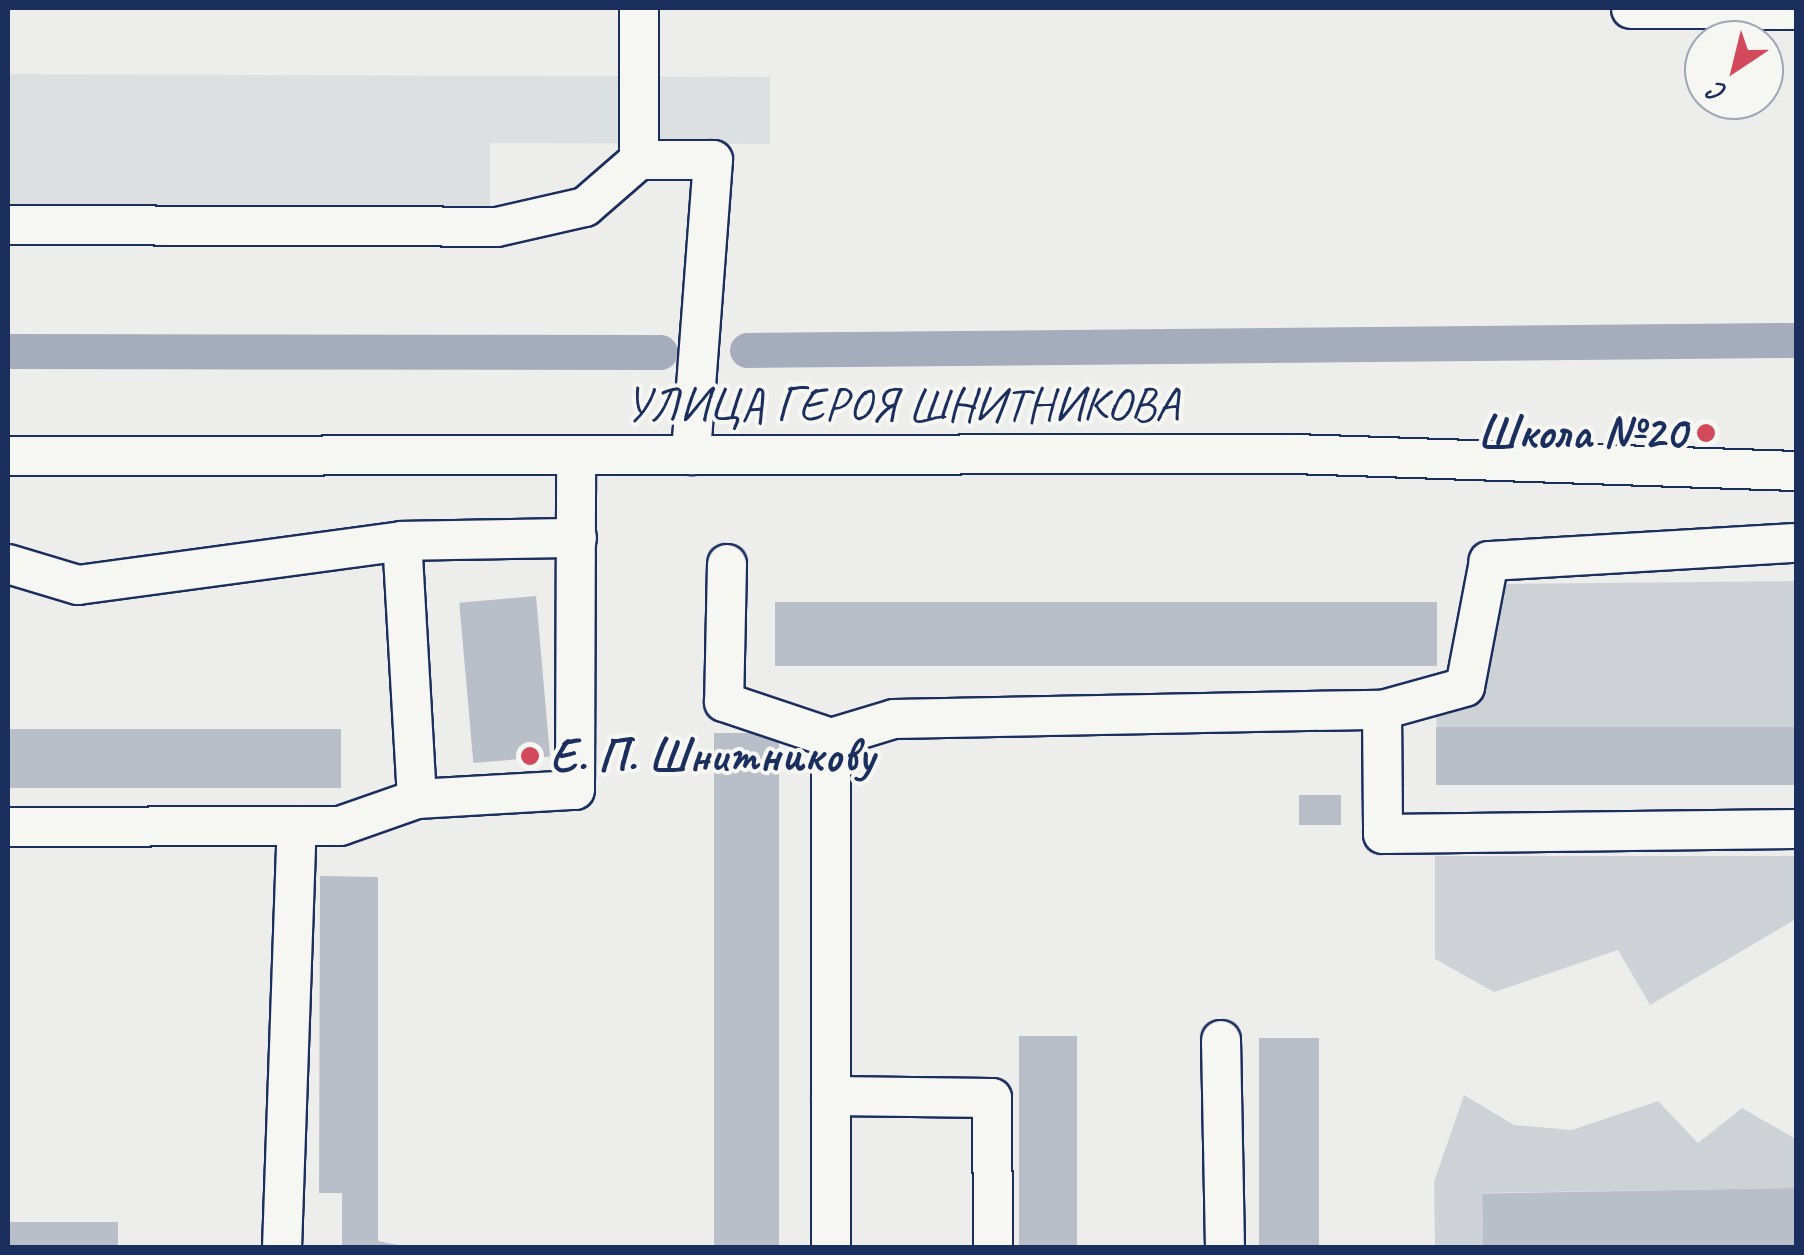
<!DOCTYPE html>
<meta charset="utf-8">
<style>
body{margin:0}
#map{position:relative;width:1804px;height:1255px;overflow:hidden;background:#edeeec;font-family:Caveat,sans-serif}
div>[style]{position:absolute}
.built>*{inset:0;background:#dde0e1}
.green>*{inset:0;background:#ced2d7}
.canal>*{height:35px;margin:-17.5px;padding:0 17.5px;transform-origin:17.5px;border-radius:17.5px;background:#a5acbc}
.building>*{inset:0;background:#b9bfc8;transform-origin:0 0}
.roads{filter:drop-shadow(2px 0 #1b2f5e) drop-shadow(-2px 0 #1b2f5e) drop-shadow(0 2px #1b2f5e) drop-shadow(0 -2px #1b2f5e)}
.minor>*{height:38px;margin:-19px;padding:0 19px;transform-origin:19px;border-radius:19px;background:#f6f6f2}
.dots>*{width:28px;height:28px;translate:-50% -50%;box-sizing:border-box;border:5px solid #f6f6f2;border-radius:50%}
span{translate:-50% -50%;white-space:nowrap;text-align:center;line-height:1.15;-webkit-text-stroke:8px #f6f6f2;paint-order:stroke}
.street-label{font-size:48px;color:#1b2f5e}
.poi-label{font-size:48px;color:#1b2f5e;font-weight:700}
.right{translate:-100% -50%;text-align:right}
.left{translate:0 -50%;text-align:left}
.frame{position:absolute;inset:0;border:10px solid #1b2f5e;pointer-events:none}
.north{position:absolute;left:1684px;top:20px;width:100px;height:100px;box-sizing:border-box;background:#f6f6f2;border:2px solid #9ea6b7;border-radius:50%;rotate:215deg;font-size:28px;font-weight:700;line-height:40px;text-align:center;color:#1b2f5e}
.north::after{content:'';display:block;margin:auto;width:35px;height:45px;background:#d1495b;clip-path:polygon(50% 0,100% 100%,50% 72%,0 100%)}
</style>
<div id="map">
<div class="built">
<div style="clip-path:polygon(8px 74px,770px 77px,770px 144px,490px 143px,490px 232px,8px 229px)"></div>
</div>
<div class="green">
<div style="clip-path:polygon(1796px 581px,1796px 727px,1437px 730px,1436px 715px,1482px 702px,1500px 584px)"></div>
<div style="clip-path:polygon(1435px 856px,1796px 856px,1796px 919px,1650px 1005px,1618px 950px,1494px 992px,1435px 959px)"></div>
<div style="clip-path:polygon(1464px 1095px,1514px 1125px,1572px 1130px,1658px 1101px,1698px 1143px,1742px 1108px,1794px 1138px,1795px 1188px,1482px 1193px,1483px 1247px,1435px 1247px,1434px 1182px)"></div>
</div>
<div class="canal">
<div style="left:747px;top:350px;width:1049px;rotate:-0.55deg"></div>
<div style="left:8px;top:351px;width:652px;rotate:0.09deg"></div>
</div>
<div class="building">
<div style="left:536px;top:596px;width:161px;height:77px;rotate:85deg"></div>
<div style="left:775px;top:602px;width:662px;height:64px"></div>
<div style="left:1796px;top:727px;width:58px;height:360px;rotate:90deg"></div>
<div style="left:8px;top:729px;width:333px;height:59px"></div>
<div style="left:779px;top:733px;width:515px;height:65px;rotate:90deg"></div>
<div style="left:1299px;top:795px;width:42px;height:30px"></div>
<div style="clip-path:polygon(320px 876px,378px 877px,378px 1241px,413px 1248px,342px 1248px,342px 1193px,319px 1193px)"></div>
<div style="left:1019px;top:1036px;width:58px;height:212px"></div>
<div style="left:1259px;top:1038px;width:60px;height:210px"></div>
<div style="left:1795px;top:1188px;width:58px;height:313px;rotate:89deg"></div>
<div style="left:8px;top:1222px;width:110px;height:26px"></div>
</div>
<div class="roads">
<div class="minor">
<div style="left:1631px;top:9px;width:165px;rotate:0.3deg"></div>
<div style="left:639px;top:160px;width:152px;rotate:-90deg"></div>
<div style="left:8px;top:225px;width:489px;rotate:0.2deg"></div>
<div style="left:497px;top:227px;width:90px;rotate:-12.8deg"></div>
<div style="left:585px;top:207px;width:72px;rotate:-41deg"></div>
<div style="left:639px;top:160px;width:74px"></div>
<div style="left:713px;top:160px;width:296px;rotate:94.3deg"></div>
<div style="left:8px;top:456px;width:1286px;rotate:-0.09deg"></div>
<div style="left:1294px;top:454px;width:502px;rotate:1.94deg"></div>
<div style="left:1793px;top:543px;width:305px;rotate:176.6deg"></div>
<div style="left:1489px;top:561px;width:128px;rotate:100.8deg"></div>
<div style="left:1465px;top:687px;width:86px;rotate:164.5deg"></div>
<div style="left:1382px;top:710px;width:124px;rotate:89.5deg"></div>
<div style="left:1383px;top:834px;width:413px;rotate:-0.7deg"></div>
<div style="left:8px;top:564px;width:73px;rotate:16.7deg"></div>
<div style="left:78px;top:585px;width:327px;rotate:-7.7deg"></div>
<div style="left:727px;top:564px;width:138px;rotate:91.2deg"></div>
<div style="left:724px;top:702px;width:113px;rotate:18.6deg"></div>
<div style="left:417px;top:799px;width:258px;rotate:-93.3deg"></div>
<div style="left:402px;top:541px;width:175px;rotate:-1deg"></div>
<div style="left:8px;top:827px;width:332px;rotate:-0.2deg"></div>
<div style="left:340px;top:826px;width:82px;rotate:-19.3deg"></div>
<div style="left:417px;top:799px;width:158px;rotate:-3.3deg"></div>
<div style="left:575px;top:790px;width:335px;rotate:-89.8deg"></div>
<div style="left:1221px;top:1040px;width:208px;rotate:88.9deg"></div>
<div style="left:831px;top:1096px;width:161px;rotate:0.7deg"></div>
<div style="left:992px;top:1098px;width:150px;rotate:89.6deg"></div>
<div style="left:282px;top:1248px;width:422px;rotate:-88deg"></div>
<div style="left:831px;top:1248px;width:510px;rotate:-90deg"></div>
<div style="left:831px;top:738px;width:66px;rotate:-16.8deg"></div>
<div style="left:894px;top:719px;width:488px;rotate:-1.1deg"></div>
</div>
</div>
<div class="dots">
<div style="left:1706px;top:433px;background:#d1495b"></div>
<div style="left:530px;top:756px;background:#d1495b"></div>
</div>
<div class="street-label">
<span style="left:902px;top:405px">УЛИЦА ГЕРОЯ ШНИТНИКОВА</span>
</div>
<div class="poi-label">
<span class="right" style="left:1686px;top:433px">Школа №20</span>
<span class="left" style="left:550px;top:756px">Е. П. Шнитникову</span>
</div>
<div class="frame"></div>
<div class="north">С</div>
</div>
